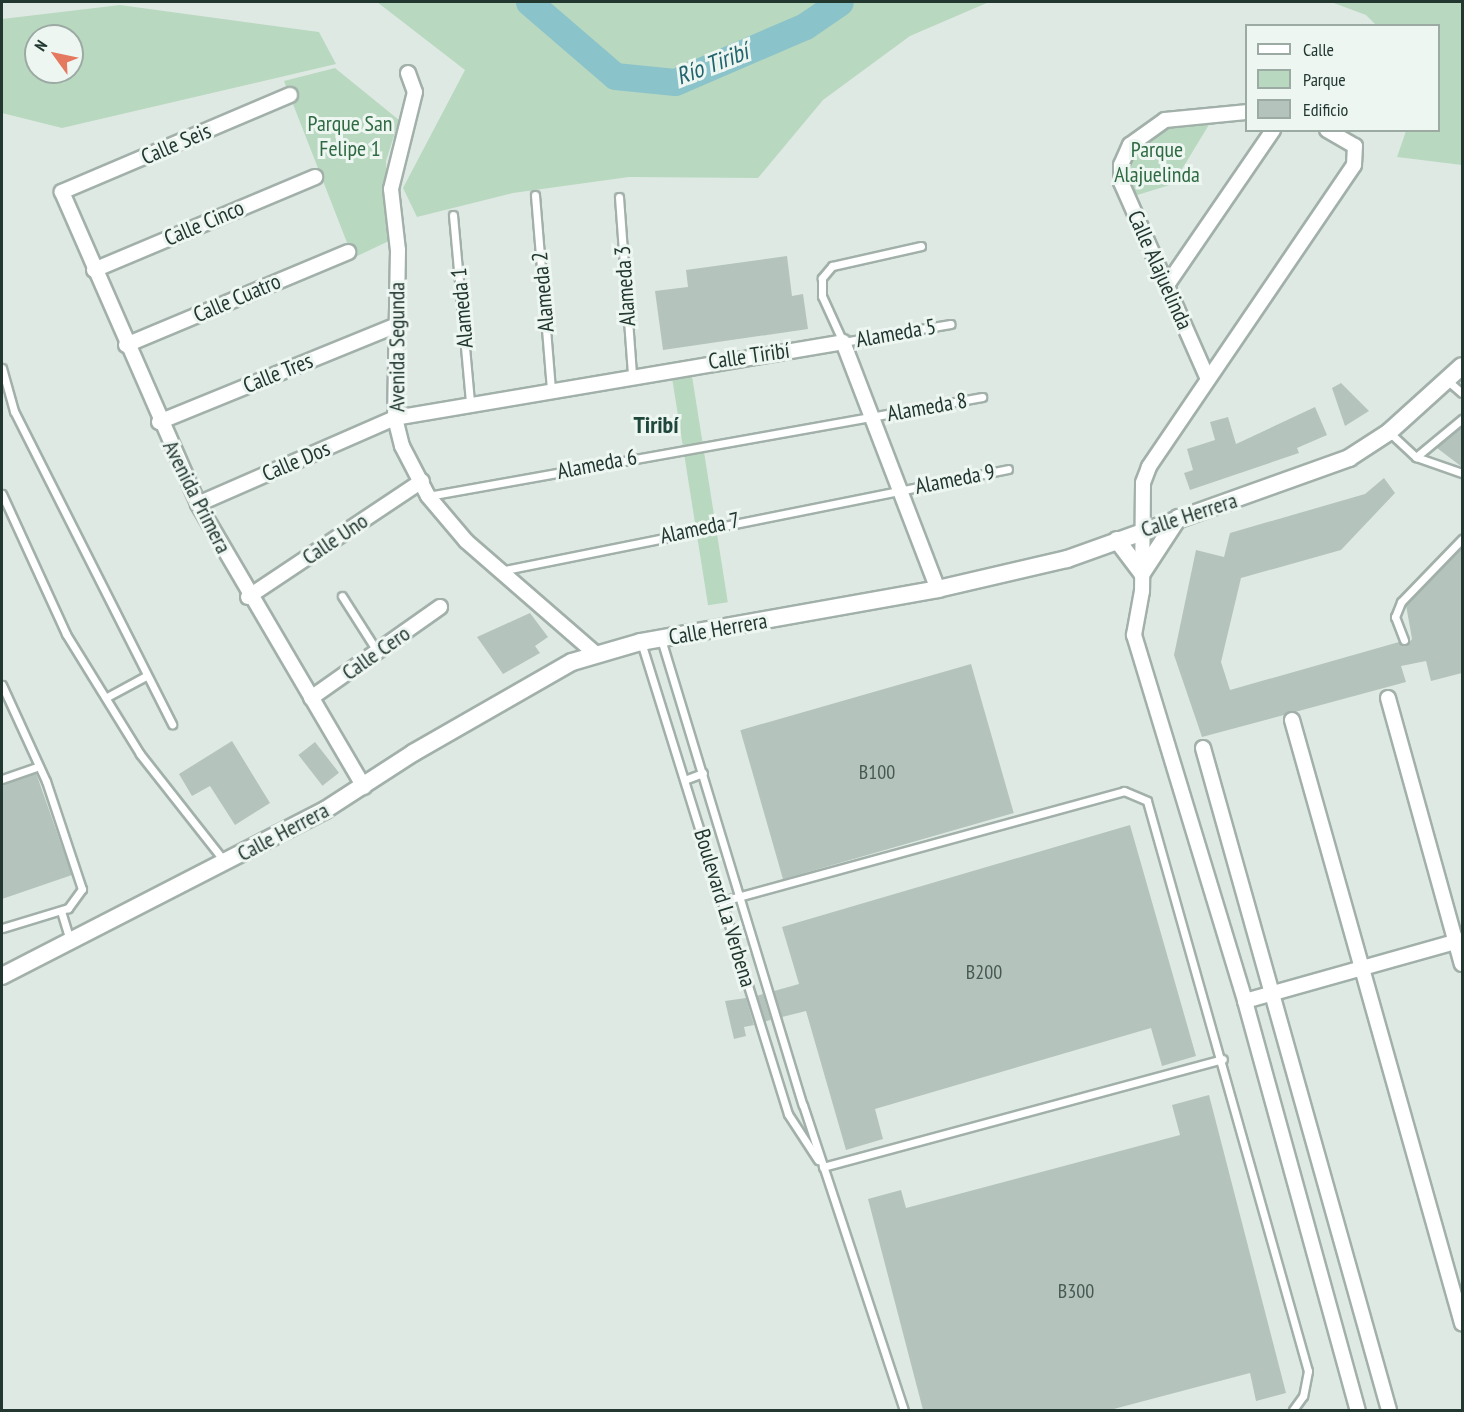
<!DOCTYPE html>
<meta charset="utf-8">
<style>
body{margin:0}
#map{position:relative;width:1464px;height:1412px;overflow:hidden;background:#dfe9e4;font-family:"PT Sans Narrow",sans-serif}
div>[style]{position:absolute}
.green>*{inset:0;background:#b9d8c0;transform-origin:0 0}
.river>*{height:27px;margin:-13.5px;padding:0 13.5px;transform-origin:13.5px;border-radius:13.5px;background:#8bc3ca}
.building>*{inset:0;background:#b4c3bc;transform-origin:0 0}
.roads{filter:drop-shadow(2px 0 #a2b0aa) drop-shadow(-2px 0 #a2b0aa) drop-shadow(0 2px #a2b0aa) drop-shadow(0 -2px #a2b0aa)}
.service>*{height:7px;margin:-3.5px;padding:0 3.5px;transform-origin:3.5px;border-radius:3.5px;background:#fff}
.minor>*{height:14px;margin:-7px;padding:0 7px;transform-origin:7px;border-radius:7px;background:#fff}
.tertiary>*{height:16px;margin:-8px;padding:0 8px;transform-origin:8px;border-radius:8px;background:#fff}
span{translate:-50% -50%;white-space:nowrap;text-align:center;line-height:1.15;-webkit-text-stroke:6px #eef6f2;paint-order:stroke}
.number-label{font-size:20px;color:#465a53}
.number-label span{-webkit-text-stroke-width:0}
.park-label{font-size:22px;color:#2f6a43}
.street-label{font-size:22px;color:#213730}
.water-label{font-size:24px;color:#21646d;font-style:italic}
.neighbourhood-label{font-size:24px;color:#1f473b;font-weight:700}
.frame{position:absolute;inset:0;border:3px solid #213730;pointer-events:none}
.legend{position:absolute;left:1245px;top:24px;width:195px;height:108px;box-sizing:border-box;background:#eef6f2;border:2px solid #9caaa4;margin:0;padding:8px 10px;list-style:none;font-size:18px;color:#213730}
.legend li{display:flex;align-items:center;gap:12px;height:30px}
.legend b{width:30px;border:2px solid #9caaa4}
.north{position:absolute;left:24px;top:24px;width:60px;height:60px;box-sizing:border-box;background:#eef6f2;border:2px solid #9caaa4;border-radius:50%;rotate:303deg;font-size:16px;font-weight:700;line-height:24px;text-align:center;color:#213730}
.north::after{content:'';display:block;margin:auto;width:21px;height:27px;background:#e57960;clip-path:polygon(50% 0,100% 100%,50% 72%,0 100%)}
</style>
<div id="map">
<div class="green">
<div style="clip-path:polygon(377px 2px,989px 2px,910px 36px,823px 100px,758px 178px,629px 177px,513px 193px,417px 217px,403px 188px,465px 70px)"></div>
<div style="clip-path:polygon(1331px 2px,1462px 2px,1462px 165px,1397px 157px,1406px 131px,1438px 130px,1438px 26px,1376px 25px,1366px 15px)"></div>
<div style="clip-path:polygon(evenodd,120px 5px,319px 32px,336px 64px,62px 128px,2px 113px,2px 19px,120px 5px,36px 36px,72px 36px,72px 72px,36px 72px,36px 36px)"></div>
<div style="clip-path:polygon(335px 68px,399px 120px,386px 161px,389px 241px,353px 258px,284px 81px)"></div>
<div style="clip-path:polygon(1210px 123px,1173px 184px,1134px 196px,1130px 167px,1139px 144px,1161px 128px)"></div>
<div style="left:692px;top:376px;width:229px;height:20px;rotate:81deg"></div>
</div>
<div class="river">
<div style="left:529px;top:2px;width:113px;rotate:40.7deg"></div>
<div style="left:615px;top:76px;width:60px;rotate:5.7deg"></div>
<div style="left:675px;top:82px;width:142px;rotate:-23.3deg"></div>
<div style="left:805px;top:26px;width:42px;rotate:-34.4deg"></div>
</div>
<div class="building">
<div style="clip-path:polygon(787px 256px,792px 296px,803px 294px,808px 329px,663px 350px,655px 291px,688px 287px,686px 270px)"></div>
<div style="clip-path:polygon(1341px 383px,1369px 411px,1345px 426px,1332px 388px)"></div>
<div style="clip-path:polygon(1315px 407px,1327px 435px,1297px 448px,1299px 453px,1190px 490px,1184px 473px,1193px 470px,1187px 449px,1215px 440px,1210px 422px,1228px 417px,1236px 444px)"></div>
<div style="clip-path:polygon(1462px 426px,1462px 467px,1437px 448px)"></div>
<div style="clip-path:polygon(1384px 478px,1395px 493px,1341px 550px,1241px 578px,1221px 662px,1230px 690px,1399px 642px,1407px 645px,1412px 639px,1406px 605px,1462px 547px,1462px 673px,1431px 681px,1426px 661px,1401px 666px,1406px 682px,1202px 737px,1174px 655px,1196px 550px,1224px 557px,1230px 533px,1365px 494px)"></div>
<div style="clip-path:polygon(530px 613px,548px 637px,535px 646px,540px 653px,503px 674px,477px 637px)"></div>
<div style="left:971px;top:664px;width:155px;height:240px;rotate:74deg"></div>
<div style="clip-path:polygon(232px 741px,270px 803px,235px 825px,210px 786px,192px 796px,179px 774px)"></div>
<div style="left:315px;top:742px;width:39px;height:21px;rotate:52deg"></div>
<div style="clip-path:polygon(36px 773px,72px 875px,2px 899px,2px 785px)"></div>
<div style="clip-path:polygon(1130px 825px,1196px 1056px,1162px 1066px,1151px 1028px,875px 1109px,883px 1139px,846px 1150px,806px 1011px,782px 1017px,774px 991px,799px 984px,782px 927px)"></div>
<div style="left:763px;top:994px;width:27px;height:6px;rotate:73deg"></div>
<div style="clip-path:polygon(746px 998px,754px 1025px,744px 1027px,746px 1036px,734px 1039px,725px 1001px)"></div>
<div style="clip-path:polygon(1209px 1095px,1286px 1393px,1256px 1401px,1250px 1373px,1110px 1410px,923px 1410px,868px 1199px,901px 1190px,906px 1208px,1180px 1135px,1172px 1105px)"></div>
</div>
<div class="roads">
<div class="service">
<div style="left:535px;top:195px;width:194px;rotate:85.3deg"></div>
<div style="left:619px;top:197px;width:177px;rotate:85.8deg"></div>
<div style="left:453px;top:215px;width:187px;rotate:84.8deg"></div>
<div style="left:921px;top:246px;width:91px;rotate:167.3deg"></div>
<div style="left:832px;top:266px;width:16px;rotate:130deg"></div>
<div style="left:822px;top:278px;width:18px;rotate:90deg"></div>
<div style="left:822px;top:296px;width:51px;rotate:65.5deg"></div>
<div style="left:843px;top:342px;width:109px;rotate:-9.5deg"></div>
<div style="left:2px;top:368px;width:45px;rotate:74.4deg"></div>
<div style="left:14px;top:411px;width:351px;rotate:63.2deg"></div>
<div style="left:1448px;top:381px;width:18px;rotate:41deg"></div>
<div style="left:1389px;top:432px;width:37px;rotate:43deg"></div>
<div style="left:1416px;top:457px;width:49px;rotate:19.2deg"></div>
<div style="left:1416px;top:457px;width:60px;rotate:-39.6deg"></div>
<div style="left:2px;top:494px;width:154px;rotate:65.4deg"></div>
<div style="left:66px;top:634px;width:141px;rotate:58.3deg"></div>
<div style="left:140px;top:754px;width:137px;rotate:51.8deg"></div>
<div style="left:428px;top:496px;width:563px;rotate:-10.13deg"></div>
<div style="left:500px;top:571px;width:518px;rotate:-11.35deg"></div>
<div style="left:342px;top:596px;width:65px;rotate:57.5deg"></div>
<div style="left:661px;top:639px;width:487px;rotate:73.1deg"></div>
<div style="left:803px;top:1105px;width:321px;rotate:71.7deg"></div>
<div style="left:1404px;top:640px;width:25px;rotate:-111deg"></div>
<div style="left:1395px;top:617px;width:16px;rotate:-68deg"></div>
<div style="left:1401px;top:602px;width:88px;rotate:-45.9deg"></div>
<div style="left:641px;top:642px;width:494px;rotate:72.7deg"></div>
<div style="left:788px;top:1114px;width:55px;rotate:56.9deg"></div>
<div style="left:2px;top:685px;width:106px;rotate:65.4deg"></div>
<div style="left:46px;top:781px;width:114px;rotate:71.6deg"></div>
<div style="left:82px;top:889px;width:24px;rotate:126deg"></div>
<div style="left:68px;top:908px;width:69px;rotate:163.1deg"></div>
<div style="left:107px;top:697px;width:44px;rotate:-28.3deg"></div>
<div style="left:2px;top:779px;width:39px;rotate:-19deg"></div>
<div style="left:687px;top:779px;width:17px;rotate:-21deg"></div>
<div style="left:723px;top:901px;width:416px;rotate:-15.3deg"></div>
<div style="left:1124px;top:791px;width:25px;rotate:23deg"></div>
<div style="left:1147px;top:801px;width:592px;rotate:74.23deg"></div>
<div style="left:1308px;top:1371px;width:25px;rotate:101deg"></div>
<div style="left:1303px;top:1396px;width:17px;rotate:126deg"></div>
<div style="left:61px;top:911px;width:30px;rotate:73deg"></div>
<div style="left:823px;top:1167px;width:414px;rotate:-15.1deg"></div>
</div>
<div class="minor">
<div style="left:408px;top:73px;width:20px;rotate:70deg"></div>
<div style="left:415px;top:92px;width:100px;rotate:103.9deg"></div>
<div style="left:391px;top:189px;width:61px;rotate:83.5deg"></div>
<div style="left:398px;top:250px;width:168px;rotate:91deg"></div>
<div style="left:395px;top:418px;width:29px;rotate:76deg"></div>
<div style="left:402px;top:446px;width:56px;rotate:62.5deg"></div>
<div style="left:428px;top:496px;width:59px;rotate:49.8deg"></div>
<div style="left:466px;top:541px;width:172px;rotate:41deg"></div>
<div style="left:290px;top:95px;width:248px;rotate:157deg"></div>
<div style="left:62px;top:192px;width:340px;rotate:66.4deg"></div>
<div style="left:198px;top:504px;width:328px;rotate:59.6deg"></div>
<div style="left:1327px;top:130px;width:32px;rotate:30deg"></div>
<div style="left:1355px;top:146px;width:19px;rotate:93deg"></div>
<div style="left:1354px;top:165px;width:365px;rotate:124.2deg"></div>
<div style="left:1149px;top:467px;width:17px;rotate:111deg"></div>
<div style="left:1143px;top:483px;width:108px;rotate:90.5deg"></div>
<div style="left:1142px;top:591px;width:45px;rotate:100.3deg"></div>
<div style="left:1134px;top:635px;width:382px;rotate:73.1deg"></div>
<div style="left:1245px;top:1001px;width:424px;rotate:74.6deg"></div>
<div style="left:94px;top:270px;width:240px;rotate:-22.8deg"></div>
<div style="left:1167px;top:285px;width:188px;rotate:-55.6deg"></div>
<div style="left:126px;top:345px;width:241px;rotate:-22.7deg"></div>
<div style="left:1207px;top:377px;width:213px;rotate:-113.8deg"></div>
<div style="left:1121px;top:182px;width:17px;rotate:-90deg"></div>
<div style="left:1121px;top:165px;width:22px;rotate:-66deg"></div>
<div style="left:1130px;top:145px;width:43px;rotate:-35.5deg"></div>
<div style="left:1165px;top:120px;width:81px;rotate:-5.6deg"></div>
<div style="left:159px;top:422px;width:257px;rotate:-22.2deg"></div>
<div style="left:198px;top:504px;width:215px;rotate:-23.6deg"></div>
<div style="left:395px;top:418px;width:454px;rotate:-9.6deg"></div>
<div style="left:843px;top:342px;width:265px;rotate:69deg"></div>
<div style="left:248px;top:597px;width:209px;rotate:-33.7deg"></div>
<div style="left:311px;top:698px;width:158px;rotate:-35.2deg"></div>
<div style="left:1388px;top:698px;width:276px;rotate:74.5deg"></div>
<div style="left:1292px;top:720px;width:627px;rotate:74.26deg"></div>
<div style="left:1203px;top:748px;width:688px;rotate:74.31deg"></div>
<div style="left:1245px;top:1001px;width:225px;rotate:-15.7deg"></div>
</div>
<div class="tertiary">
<div style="left:1117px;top:540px;width:41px;rotate:52.9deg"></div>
<div style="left:1142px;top:573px;width:66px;rotate:-56.8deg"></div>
<div style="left:2px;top:976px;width:363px;rotate:-27.2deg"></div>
<div style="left:325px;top:810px;width:105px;rotate:-32.9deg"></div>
<div style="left:413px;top:753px;width:183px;rotate:-29.8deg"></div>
<div style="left:572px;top:662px;width:72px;rotate:-16.2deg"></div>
<div style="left:641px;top:642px;width:302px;rotate:-10.1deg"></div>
<div style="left:938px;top:589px;width:132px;rotate:-13.1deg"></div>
<div style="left:1067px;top:559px;width:300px;rotate:-19.7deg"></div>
<div style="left:1349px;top:458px;width:48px;rotate:-33deg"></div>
<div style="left:1389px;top:432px;width:98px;rotate:-42.1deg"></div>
</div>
</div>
<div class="number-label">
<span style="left:877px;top:772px">B100</span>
<span style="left:984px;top:972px">B200</span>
<span style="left:1076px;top:1291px">B300</span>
</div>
<div class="park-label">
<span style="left:350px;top:136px">Parque San<br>Felipe 1</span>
<span style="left:1157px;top:162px">Parque<br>Alajuelinda</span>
</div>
<div class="street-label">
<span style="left:176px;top:144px;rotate:-23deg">Calle Seis</span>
<span style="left:204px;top:223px;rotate:-23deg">Calle Cinco</span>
<span style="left:1160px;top:270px;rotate:66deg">Calle Alajuelinda</span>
<span style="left:625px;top:286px;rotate:-94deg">Alameda 3</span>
<span style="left:543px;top:292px;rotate:-95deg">Alameda 2</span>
<span style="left:237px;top:298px;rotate:-23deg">Calle Cuatro</span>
<span style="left:462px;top:308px;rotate:-95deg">Alameda 1</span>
<span style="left:896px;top:333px;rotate:-10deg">Alameda 5</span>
<span style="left:397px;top:347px;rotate:-90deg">Avenida Segunda</span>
<span style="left:749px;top:356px;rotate:-8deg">Calle Tiribí</span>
<span style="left:278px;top:373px;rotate:-22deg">Calle Tres</span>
<span style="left:927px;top:407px;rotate:-10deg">Alameda 8</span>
<span style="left:296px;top:461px;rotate:-23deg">Calle Dos</span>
<span style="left:597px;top:464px;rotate:-11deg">Alameda 6</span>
<span style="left:955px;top:479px;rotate:-11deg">Alameda 9</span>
<span style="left:197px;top:497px;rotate:63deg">Avenida Primera</span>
<span style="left:1189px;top:515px;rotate:-18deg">Calle Herrera</span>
<span style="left:700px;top:528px;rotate:-12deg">Alameda 7</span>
<span style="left:335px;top:539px;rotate:-34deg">Calle Uno</span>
<span style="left:718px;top:629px;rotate:-10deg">Calle Herrera</span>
<span style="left:376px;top:653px;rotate:-35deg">Calle Cero</span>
<span style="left:283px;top:832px;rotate:-28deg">Calle Herrera</span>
<span style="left:725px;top:908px;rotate:73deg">Boulevard La Verbena</span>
</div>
<div class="water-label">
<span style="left:712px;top:64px;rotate:-21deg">Río Tiribí</span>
</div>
<div class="neighbourhood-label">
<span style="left:656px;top:425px">Tiribí</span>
</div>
<div class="frame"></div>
<ul class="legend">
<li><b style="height:8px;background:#fff"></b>Calle</li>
<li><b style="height:16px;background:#b9d8c0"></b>Parque</li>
<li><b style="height:16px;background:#b4c3bc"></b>Edificio</li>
</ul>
<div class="north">N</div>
</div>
